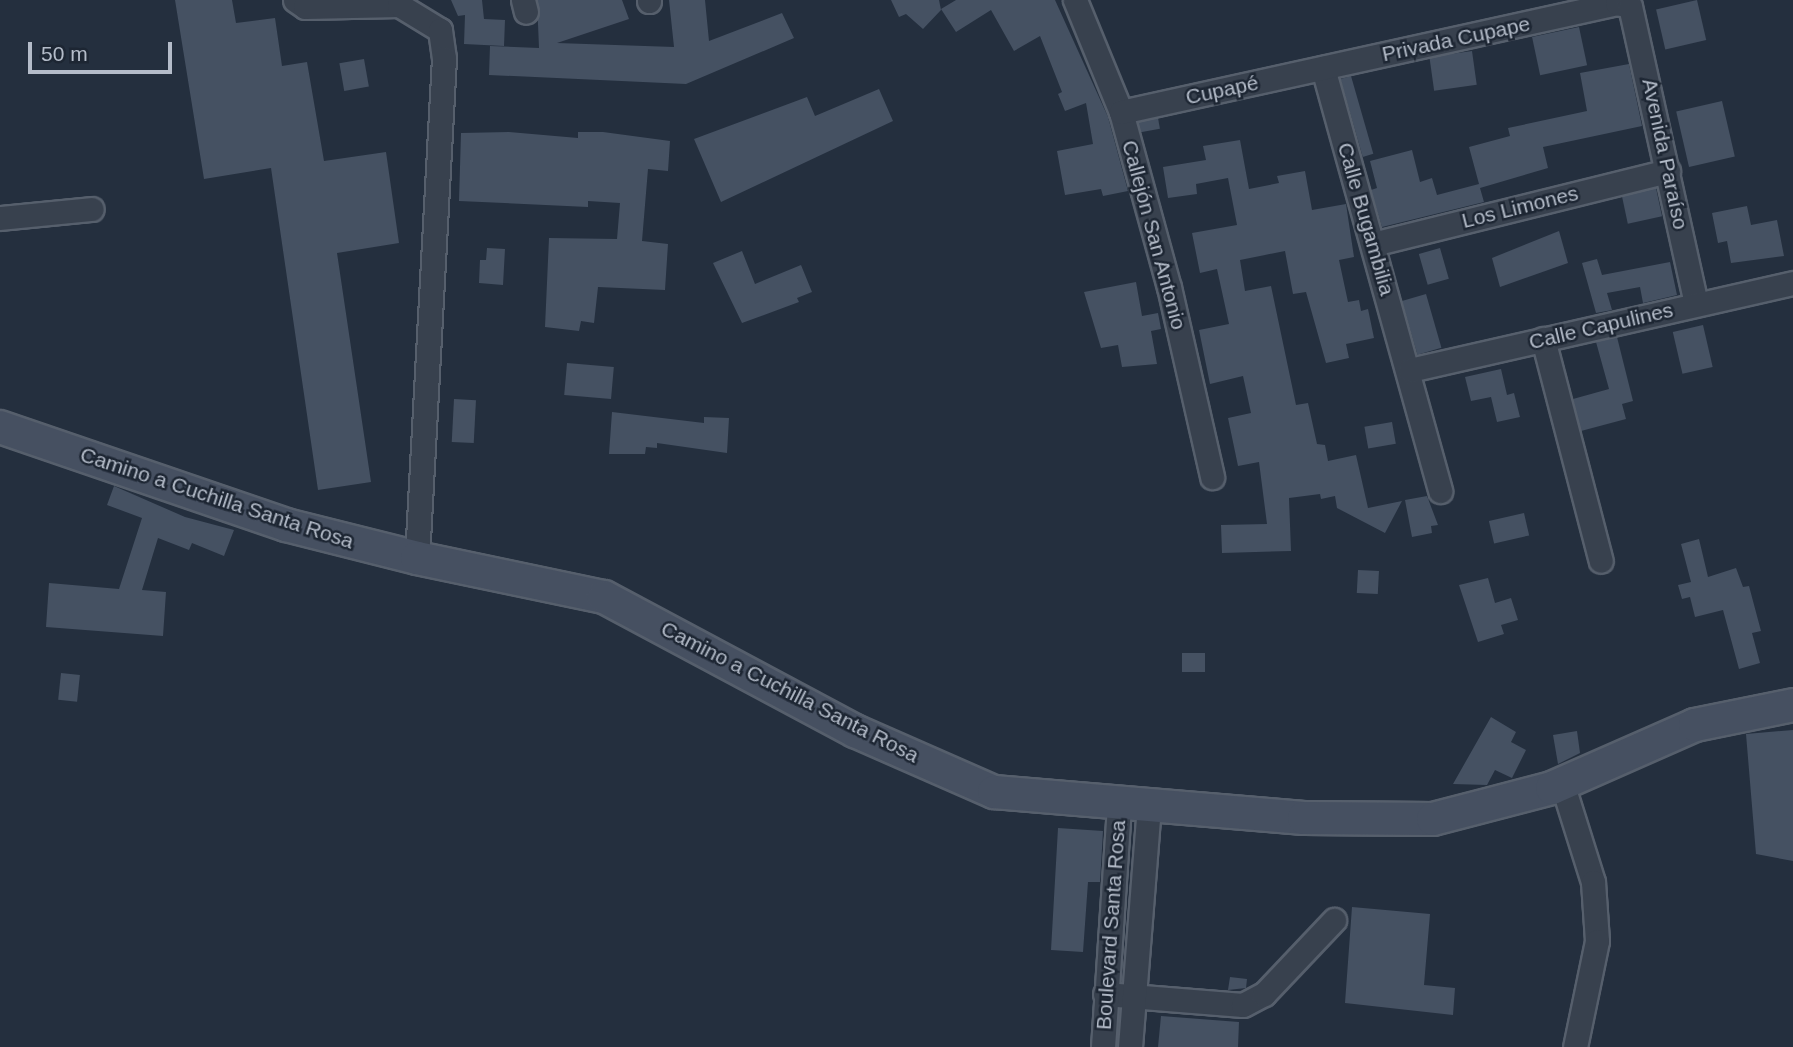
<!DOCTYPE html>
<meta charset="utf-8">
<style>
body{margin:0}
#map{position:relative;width:1793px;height:1047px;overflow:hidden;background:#242f3e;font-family:Helvetica,sans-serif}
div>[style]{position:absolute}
.building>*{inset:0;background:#455162;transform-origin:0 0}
.roads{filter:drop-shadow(2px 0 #565f6c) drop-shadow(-2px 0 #565f6c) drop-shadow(0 2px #565f6c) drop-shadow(0 -2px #565f6c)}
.street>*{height:23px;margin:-11.5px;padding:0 11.5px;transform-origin:11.5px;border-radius:11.5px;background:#38414e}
.secondary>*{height:32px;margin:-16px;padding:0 16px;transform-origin:16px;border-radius:16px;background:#465061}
span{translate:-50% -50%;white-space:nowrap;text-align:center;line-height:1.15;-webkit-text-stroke:5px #1d2633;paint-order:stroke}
.street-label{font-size:21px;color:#b4bcc9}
.scale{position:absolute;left:28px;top:42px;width:144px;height:32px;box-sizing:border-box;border:4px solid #b4bcc9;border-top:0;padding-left:9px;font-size:21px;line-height:24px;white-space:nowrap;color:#b4bcc9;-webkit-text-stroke:5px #1d2633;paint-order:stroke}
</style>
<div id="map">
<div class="building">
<div style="clip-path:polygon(175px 0,232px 0,236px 23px,275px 18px,282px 66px,307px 62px,324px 161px,386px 152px,399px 243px,337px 253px,371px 482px,318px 490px,271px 168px,204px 179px)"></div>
<div style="clip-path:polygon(451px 0,482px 0,484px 19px,505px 20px,504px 46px,464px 44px,465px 15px,458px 16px)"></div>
<div style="clip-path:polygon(537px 0,622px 0,629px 19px,557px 43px,674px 47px,669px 0,705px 0,709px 41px,782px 13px,794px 38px,686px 84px,489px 75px,490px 46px,539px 48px)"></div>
<div style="clip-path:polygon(891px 0,939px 0,941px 10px,923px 29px,906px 14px,899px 17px)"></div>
<div style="clip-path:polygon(956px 0,1055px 0,1108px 117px,1128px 191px,1103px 196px,1101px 189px,1065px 195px,1057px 151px,1093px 144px,1086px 103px,1065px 111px,1058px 94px,1062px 92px,1040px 36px,1014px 51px,991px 10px,956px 32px,941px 9px)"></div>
<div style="left:1697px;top:0;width:41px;height:42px;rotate:77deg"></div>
<div style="left:1579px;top:27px;width:39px;height:48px;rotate:78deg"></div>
<div style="left:1472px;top:51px;width:34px;height:43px;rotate:82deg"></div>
<div style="left:364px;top:59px;width:28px;height:25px;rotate:80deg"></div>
<div style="clip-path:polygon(1629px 64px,1642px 126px,1543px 147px,1548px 168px,1480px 188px,1484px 202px,1382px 227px,1371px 190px,1377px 188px,1370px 161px,1412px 150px,1420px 182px,1432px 178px,1437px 195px,1479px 184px,1469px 147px,1510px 136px,1508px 128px,1587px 111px,1580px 73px)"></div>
<div style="left:1351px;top:76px;width:81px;height:11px;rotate:74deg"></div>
<div style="clip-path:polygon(879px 89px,893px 121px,721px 202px,694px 139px,807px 97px,815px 116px)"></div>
<div style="left:1722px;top:101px;width:57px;height:47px;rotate:77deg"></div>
<div style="left:1158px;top:118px;width:11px;height:21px;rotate:80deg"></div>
<div style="clip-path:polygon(509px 132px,578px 138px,578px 132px,603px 132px,670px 141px,668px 171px,648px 169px,642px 241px,668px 244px,665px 290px,598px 287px,594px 323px,581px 321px,579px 331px,545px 327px,549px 238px,617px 239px,620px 203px,588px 201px,588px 207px,459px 201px,461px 133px)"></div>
<div style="clip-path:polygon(1240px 140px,1249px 189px,1279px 183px,1277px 176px,1305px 171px,1312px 210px,1346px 204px,1354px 257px,1339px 260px,1348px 302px,1359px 300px,1361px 311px,1368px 309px,1374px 338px,1346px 344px,1349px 358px,1326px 363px,1306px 292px,1293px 294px,1285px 251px,1240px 260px,1245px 291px,1271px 286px,1296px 405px,1308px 403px,1317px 444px,1325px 445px,1328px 461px,1356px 455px,1368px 508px,1402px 501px,1385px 533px,1337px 508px,1335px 496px,1321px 499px,1320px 494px,1289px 498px,1291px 551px,1222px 553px,1221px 525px,1267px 524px,1259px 462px,1238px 466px,1228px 418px,1251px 413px,1243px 376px,1210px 384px,1199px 330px,1229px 324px,1217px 269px,1200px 273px,1192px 233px,1237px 225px,1228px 178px,1196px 184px,1197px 194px,1168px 198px,1163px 167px,1206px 160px,1203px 146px)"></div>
<div style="left:1656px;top:188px;width:29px;height:35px;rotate:78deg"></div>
<div style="clip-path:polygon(1747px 206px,1751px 225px,1777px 220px,1784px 256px,1731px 263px,1727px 241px,1718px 243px,1712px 213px)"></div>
<div style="clip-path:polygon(1559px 231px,1568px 263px,1500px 287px,1492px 258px)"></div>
<div style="clip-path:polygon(487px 248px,505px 249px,503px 285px,479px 283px,480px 260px,486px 260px)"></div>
<div style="left:1440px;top:248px;width:32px;height:22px;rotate:74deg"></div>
<div style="clip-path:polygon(742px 251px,755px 284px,801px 265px,812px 292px,797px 298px,799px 302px,742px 323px,713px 263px)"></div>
<div style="clip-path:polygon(1597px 259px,1602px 275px,1670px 262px,1677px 295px,1643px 303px,1640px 287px,1607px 293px,1612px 310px,1596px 313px,1582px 263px)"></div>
<div style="clip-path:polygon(1136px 282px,1142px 316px,1158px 313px,1161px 329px,1151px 331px,1157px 364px,1122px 367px,1118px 345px,1101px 348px,1084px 292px)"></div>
<div style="left:1426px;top:294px;width:56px;height:25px;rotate:74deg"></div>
<div style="left:1703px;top:325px;width:43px;height:31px;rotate:77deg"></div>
<div style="clip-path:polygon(1617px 337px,1633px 401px,1622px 404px,1626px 419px,1581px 431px,1573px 399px,1609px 389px,1596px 342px)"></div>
<div style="left:567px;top:363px;width:47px;height:32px;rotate:5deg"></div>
<div style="clip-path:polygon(1501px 369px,1507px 395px,1514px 393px,1520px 417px,1497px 422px,1491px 397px,1471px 401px,1465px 377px)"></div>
<div style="left:454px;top:399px;width:22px;height:43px;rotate:3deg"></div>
<div style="clip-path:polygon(612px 412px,704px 423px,704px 417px,729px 418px,727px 453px,657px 443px,657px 448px,646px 447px,645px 454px,609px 454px)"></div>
<div style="left:1392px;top:422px;width:22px;height:28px;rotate:80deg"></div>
<div style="clip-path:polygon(114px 486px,185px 517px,234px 530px,224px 556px,192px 543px,189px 550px,158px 538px,142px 590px,166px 592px,163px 636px,46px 627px,49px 583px,119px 589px,142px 518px,107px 505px)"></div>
<div style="clip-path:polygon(1427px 496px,1438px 525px,1431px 526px,1432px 533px,1412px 537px,1405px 500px)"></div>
<div style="left:1524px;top:513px;width:23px;height:36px;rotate:77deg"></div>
<div style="clip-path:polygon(1699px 539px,1708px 577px,1736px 568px,1743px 587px,1749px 586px,1761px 631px,1752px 633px,1760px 663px,1739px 669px,1723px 610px,1695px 617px,1690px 597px,1682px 599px,1678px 585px,1691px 582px,1681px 544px)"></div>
<div style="left:1358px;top:570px;width:21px;height:23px;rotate:3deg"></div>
<div style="clip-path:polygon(1488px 578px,1495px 603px,1511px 598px,1518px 620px,1501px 625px,1504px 634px,1478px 642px,1459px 585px)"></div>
<div style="left:1182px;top:653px;width:23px;height:19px"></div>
<div style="left:61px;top:673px;width:19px;height:27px;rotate:6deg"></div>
<div style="clip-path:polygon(1491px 717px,1516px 732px,1511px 742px,1526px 750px,1512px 778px,1495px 770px,1487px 785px,1453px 784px)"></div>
<div style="clip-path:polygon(1793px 730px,1793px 861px,1756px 854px,1746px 734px)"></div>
<div style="clip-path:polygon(1577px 731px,1580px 753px,1558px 764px,1553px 735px)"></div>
<div style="clip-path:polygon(1058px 828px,1103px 831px,1100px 882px,1088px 882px,1083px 952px,1051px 950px)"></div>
<div style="clip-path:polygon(1352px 907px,1430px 914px,1424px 985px,1455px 988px,1453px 1015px,1345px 1003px)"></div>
<div style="clip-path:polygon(1230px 977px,1247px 979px,1246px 988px,1228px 990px)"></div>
<div style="clip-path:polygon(1161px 1016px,1239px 1022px,1238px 1047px,1158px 1047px)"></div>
</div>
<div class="roads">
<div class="street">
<div style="left:295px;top:0;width:12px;rotate:35deg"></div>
<div style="left:305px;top:7px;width:94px;rotate:-1.2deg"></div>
<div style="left:399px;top:5px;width:48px;rotate:31.4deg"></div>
<div style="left:440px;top:30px;width:28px;rotate:82deg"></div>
<div style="left:444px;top:58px;width:501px;rotate:93.09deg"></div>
<div style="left:523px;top:0;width:12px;rotate:76deg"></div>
<div style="left:649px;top:0;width:1px;rotate:90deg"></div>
<div style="left:1075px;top:0;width:121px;rotate:67.7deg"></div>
<div style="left:1121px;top:112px;width:181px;rotate:74.7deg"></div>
<div style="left:1169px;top:287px;width:195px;rotate:77.2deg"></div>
<div style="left:1323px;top:68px;width:439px;rotate:74.5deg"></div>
<div style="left:1121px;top:112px;width:508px;rotate:-12.39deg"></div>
<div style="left:1617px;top:3px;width:13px;rotate:13deg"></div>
<div style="left:1630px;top:6px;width:305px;rotate:77.5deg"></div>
<div style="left:0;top:218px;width:92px;rotate:-5.6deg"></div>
<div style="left:1373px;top:244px;width:304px;rotate:-13.9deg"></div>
<div style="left:1543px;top:339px;width:229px;rotate:75.4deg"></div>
<div style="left:1410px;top:370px;width:393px;rotate:-12.8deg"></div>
<div style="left:1562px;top:783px;width:104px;rotate:72.6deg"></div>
<div style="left:1593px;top:882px;width:59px;rotate:86.1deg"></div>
<div style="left:1597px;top:941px;width:108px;rotate:101.7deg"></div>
<div style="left:1105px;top:994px;width:138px;rotate:4.6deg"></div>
<div style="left:1243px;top:1005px;width:24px;rotate:-28deg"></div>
<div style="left:1264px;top:994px;width:102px;rotate:-46.6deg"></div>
<div style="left:1103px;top:1047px;width:245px;rotate:-86.2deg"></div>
<div style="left:1130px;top:1047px;width:243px;rotate:-85.5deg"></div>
</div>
<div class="secondary">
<div style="left:0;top:427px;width:302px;rotate:18.9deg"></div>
<div style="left:286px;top:525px;width:135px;rotate:14.1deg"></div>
<div style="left:417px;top:558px;width:191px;rotate:11.8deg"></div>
<div style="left:604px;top:597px;width:285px;rotate:28.1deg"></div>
<div style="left:855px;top:731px;width:152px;rotate:23.7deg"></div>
<div style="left:994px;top:792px;width:311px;rotate:4.8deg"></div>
<div style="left:1304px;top:818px;width:129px;rotate:0.4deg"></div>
<div style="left:1433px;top:819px;width:123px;rotate:-14.6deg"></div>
<div style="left:1552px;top:788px;width:156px;rotate:-23.8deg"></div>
<div style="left:1695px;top:725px;width:100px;rotate:-11.5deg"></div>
</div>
</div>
<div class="street-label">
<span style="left:1456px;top:39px;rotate:-12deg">Privada Cupape</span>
<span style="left:1222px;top:90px;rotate:-12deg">Cupapé</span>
<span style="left:1665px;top:154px;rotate:78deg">Avenida Paraíso</span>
<span style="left:1520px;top:207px;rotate:-14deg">Los Limones</span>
<span style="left:1366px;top:219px;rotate:74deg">Calle Bugambilia</span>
<span style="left:1154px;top:235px;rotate:75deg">Callejón San Antonio</span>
<span style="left:1601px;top:326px;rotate:-13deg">Calle Capulines</span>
<span style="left:217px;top:498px;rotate:18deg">Camino a Cuchilla Santa Rosa</span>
<span style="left:790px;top:692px;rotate:27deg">Camino a Cuchilla Santa Rosa</span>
<span style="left:1111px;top:925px;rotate:-86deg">Boulevard Santa Rosa</span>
</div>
<div class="scale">50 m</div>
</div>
